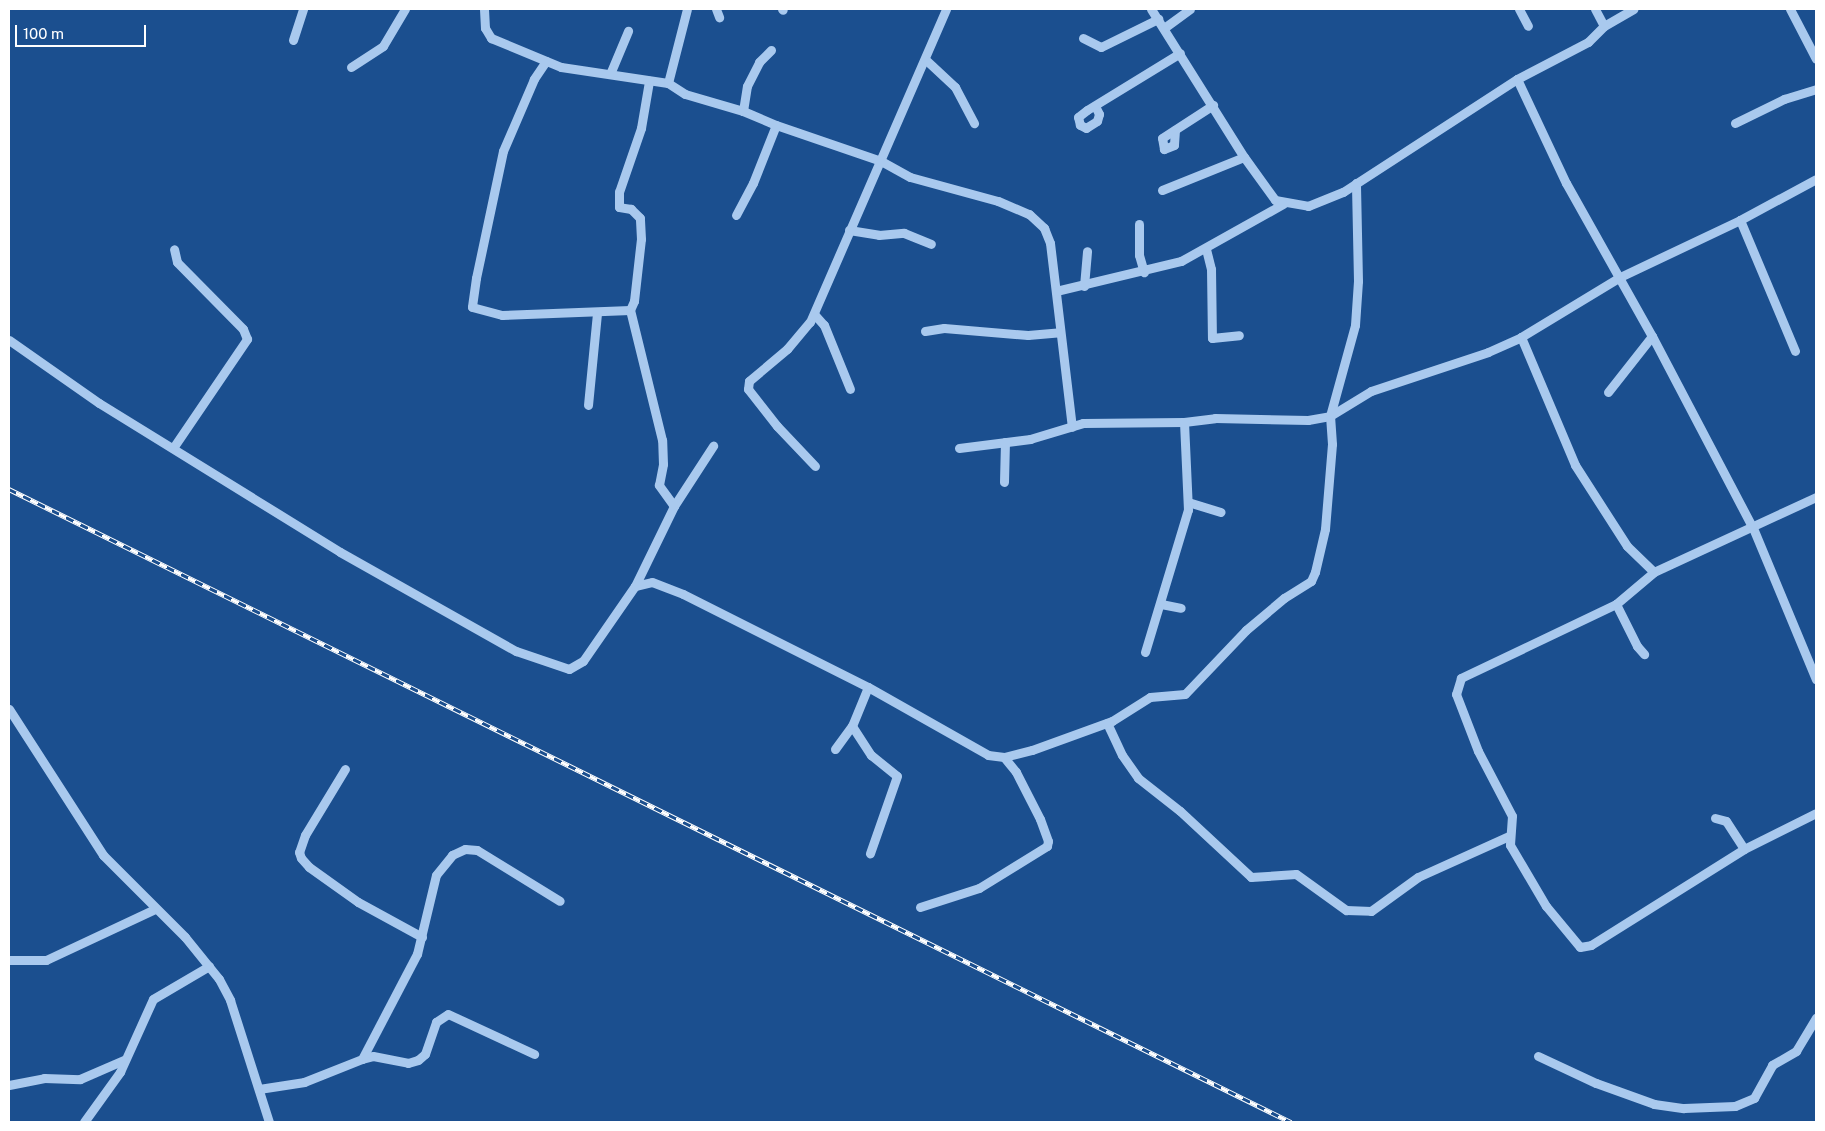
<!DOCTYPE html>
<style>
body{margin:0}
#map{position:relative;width:1825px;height:1131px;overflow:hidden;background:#1b4f8f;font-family:"Public Sans",sans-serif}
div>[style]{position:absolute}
.minor>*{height:9px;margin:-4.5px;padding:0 4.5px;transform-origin:4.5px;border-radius:4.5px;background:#a9c9ee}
.rail>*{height:4.5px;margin-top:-2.25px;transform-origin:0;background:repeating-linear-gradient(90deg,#1b4f8f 0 8px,#fff 0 16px);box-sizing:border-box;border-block:1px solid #fff}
span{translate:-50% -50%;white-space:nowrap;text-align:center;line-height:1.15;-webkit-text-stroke:4px #1b4f8f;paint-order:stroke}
.frame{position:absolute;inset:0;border:10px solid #fff;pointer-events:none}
.scale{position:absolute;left:15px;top:25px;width:131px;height:22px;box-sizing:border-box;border:2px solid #fff;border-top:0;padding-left:6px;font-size:15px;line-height:18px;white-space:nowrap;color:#fff;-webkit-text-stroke:4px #1b4f8f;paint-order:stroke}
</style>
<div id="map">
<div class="minor">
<div style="left:484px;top:9px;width:19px;rotate:87deg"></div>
<div style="left:485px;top:28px;width:12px;rotate:59deg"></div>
<div style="left:491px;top:38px;width:76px;rotate:22.5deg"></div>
<div style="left:561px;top:67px;width:108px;rotate:8.5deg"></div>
<div style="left:668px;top:83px;width:20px;rotate:33deg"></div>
<div style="left:685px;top:94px;width:60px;rotate:16.3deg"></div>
<div style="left:743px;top:111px;width:36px;rotate:23deg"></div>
<div style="left:776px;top:125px;width:111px;rotate:18.9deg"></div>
<div style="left:881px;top:161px;width:33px;rotate:29deg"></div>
<div style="left:910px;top:177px;width:91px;rotate:15.3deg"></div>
<div style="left:998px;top:201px;width:34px;rotate:23deg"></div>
<div style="left:1029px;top:214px;width:21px;rotate:43deg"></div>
<div style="left:1044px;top:228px;width:16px;rotate:68deg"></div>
<div style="left:1050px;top:243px;width:185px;rotate:83.2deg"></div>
<div style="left:716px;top:9px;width:9px;rotate:69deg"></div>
<div style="left:782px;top:9px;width:1px;rotate:45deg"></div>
<div style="left:1151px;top:9px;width:175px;rotate:57.9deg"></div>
<div style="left:1244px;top:157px;width:53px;rotate:54.2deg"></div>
<div style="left:1275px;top:200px;width:34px;rotate:10deg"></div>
<div style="left:1308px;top:206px;width:38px;rotate:-22deg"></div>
<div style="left:1343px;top:192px;width:207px;rotate:-33deg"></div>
<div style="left:1517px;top:79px;width:80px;rotate:-27.5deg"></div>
<div style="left:1588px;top:42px;width:23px;rotate:-45deg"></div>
<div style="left:1604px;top:26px;width:34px;rotate:-30deg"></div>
<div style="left:1519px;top:9px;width:19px;rotate:62deg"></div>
<div style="left:1595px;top:9px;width:19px;rotate:62deg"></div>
<div style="left:1790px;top:9px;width:56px;rotate:62.5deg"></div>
<div style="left:1164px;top:28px;width:32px;rotate:-36deg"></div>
<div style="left:1083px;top:38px;width:20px;rotate:27deg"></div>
<div style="left:1101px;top:47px;width:64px;rotate:-26.2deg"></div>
<div style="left:293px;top:40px;width:33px;rotate:-72deg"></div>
<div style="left:926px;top:60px;width:40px;rotate:43deg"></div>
<div style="left:955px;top:87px;width:41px;rotate:62.2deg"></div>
<div style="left:546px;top:61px;width:22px;rotate:124deg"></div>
<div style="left:534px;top:79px;width:78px;rotate:113.3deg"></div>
<div style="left:503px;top:151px;width:130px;rotate:102deg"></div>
<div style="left:476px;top:278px;width:29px;rotate:98deg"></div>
<div style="left:472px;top:307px;width:31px;rotate:15deg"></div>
<div style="left:502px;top:315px;width:128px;rotate:-2.2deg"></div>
<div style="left:630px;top:310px;width:10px;rotate:-66deg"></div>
<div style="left:634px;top:301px;width:62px;rotate:-83.6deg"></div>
<div style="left:641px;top:239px;width:21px;rotate:-93deg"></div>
<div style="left:640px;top:218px;width:13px;rotate:-135deg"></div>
<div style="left:631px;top:209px;width:12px;rotate:-171deg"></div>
<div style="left:619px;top:207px;width:15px;rotate:-90deg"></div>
<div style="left:619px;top:192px;width:68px;rotate:-71deg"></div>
<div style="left:641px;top:128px;width:48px;rotate:-80.3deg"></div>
<div style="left:351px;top:67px;width:38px;rotate:-33deg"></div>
<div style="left:383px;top:46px;width:43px;rotate:-59.3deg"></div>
<div style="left:610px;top:74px;width:47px;rotate:-67.3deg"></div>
<div style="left:1517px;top:79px;width:115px;rotate:64.8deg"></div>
<div style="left:1566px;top:183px;width:176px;rotate:60.7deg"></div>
<div style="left:1652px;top:336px;width:217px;rotate:62.3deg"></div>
<div style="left:1753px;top:528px;width:164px;rotate:67.4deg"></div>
<div style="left:668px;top:83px;width:76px;rotate:-75.6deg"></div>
<div style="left:1095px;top:106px;width:9px;rotate:63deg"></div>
<div style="left:1099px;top:114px;width:7px;rotate:106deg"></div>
<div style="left:1097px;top:121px;width:13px;rotate:148deg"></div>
<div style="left:1086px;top:128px;width:7px;rotate:-153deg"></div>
<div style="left:1080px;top:125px;width:8px;rotate:-104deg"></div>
<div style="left:1078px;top:117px;width:11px;rotate:-38deg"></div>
<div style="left:1087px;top:110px;width:109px;rotate:-31.5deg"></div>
<div style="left:743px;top:111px;width:25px;rotate:-81deg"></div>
<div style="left:747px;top:86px;width:27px;rotate:-63deg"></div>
<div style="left:759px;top:62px;width:17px;rotate:-45deg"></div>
<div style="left:1735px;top:123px;width:55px;rotate:-26.1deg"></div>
<div style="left:1784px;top:99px;width:34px;rotate:-17deg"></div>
<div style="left:1175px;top:130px;width:15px;rotate:94deg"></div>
<div style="left:1174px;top:145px;width:11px;rotate:158deg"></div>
<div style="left:1164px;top:149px;width:11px;rotate:-100deg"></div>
<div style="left:1162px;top:138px;width:61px;rotate:-32.9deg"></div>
<div style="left:1162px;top:190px;width:88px;rotate:-21.9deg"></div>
<div style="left:736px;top:215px;width:36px;rotate:-62deg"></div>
<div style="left:753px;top:183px;width:62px;rotate:-68.4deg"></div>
<div style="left:1740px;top:220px;width:142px;rotate:67.2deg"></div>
<div style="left:1139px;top:224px;width:31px;rotate:90deg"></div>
<div style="left:1139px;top:255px;width:18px;rotate:74deg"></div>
<div style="left:849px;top:230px;width:30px;rotate:9deg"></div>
<div style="left:879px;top:235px;width:25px;rotate:-5deg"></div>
<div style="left:904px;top:233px;width:29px;rotate:22deg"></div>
<div style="left:1206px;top:249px;width:21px;rotate:76deg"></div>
<div style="left:1211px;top:269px;width:69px;rotate:89.2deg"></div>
<div style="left:1212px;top:338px;width:27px;rotate:-6deg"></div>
<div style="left:1084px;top:286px;width:35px;rotate:-85deg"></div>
<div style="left:1056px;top:291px;width:129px;rotate:-13.5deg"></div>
<div style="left:1181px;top:261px;width:117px;rotate:-29.2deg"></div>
<div style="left:814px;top:314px;width:15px;rotate:48deg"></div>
<div style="left:824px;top:325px;width:69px;rotate:67.9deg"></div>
<div style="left:925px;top:331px;width:19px;rotate:-9deg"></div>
<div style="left:944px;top:328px;width:84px;rotate:4.8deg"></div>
<div style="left:1028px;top:335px;width:32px;rotate:-5deg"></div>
<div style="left:1521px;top:337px;width:139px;rotate:67.1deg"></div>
<div style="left:1575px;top:465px;width:96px;rotate:57.3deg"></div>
<div style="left:1627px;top:546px;width:37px;rotate:44deg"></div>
<div style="left:9px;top:340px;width:110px;rotate:35deg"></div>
<div style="left:99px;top:403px;width:283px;rotate:31.7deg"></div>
<div style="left:340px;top:552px;width:202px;rotate:29.4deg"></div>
<div style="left:516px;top:651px;width:56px;rotate:18.8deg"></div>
<div style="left:569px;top:669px;width:16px;rotate:-30deg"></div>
<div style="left:583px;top:661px;width:91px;rotate:-55.3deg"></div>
<div style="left:635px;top:586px;width:89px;rotate:-64deg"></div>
<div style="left:674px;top:506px;width:26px;rotate:-126deg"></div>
<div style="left:659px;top:485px;width:21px;rotate:-79deg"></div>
<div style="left:663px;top:464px;width:24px;rotate:-92deg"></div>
<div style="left:662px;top:440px;width:134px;rotate:-103.8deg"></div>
<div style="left:1608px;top:392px;width:71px;rotate:-51.8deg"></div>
<div style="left:588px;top:405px;width:92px;rotate:-84.4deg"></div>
<div style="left:173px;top:448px;width:132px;rotate:-55.8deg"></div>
<div style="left:247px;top:339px;width:11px;rotate:-112deg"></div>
<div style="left:243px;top:329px;width:94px;rotate:-134.6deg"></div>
<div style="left:177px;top:262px;width:13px;rotate:-103deg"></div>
<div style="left:959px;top:448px;width:72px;rotate:-7.2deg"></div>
<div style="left:1030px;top:439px;width:55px;rotate:-16.8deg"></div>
<div style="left:1083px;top:423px;width:101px;rotate:-0.6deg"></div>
<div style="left:1184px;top:422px;width:31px;rotate:-7deg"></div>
<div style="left:1215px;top:418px;width:93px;rotate:1.2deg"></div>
<div style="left:1308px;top:420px;width:22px;rotate:-10deg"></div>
<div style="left:1330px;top:416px;width:48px;rotate:-31.4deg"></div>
<div style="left:1371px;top:391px;width:123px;rotate:-18.4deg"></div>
<div style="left:1488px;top:352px;width:36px;rotate:-24deg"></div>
<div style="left:1521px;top:337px;width:116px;rotate:-31.2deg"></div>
<div style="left:1620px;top:277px;width:133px;rotate:-25.4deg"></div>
<div style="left:1740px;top:220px;width:86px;rotate:-28.3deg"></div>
<div style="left:815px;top:466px;width:55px;rotate:-133.5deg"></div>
<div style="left:777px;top:426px;width:47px;rotate:-128.1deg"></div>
<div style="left:748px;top:389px;width:8px;rotate:-83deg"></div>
<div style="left:749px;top:381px;width:50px;rotate:-40.1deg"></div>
<div style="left:787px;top:349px;width:35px;rotate:-50deg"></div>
<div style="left:810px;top:322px;width:341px;rotate:-66.5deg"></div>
<div style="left:1004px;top:482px;width:40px;rotate:-88.6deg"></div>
<div style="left:1816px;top:497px;width:179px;rotate:155.2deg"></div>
<div style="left:1654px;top:572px;width:50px;rotate:139.9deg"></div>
<div style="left:1616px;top:604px;width:172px;rotate:154.5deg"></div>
<div style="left:1461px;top:678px;width:17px;rotate:107deg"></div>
<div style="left:1456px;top:694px;width:61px;rotate:68.9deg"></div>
<div style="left:1478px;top:751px;width:73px;rotate:62.4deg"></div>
<div style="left:1512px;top:816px;width:29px;rotate:94deg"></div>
<div style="left:1510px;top:845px;width:71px;rotate:59.5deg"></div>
<div style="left:1546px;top:906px;width:53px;rotate:50.3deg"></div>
<div style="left:1580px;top:947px;width:11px;rotate:-10deg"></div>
<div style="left:1591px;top:945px;width:181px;rotate:-32.1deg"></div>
<div style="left:1744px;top:849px;width:80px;rotate:-26.6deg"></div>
<div style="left:1188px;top:502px;width:34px;rotate:17deg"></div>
<div style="left:674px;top:506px;width:72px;rotate:-57deg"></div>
<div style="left:635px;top:586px;width:17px;rotate:-13deg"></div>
<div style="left:652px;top:582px;width:33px;rotate:21deg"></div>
<div style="left:683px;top:594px;width:207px;rotate:26.7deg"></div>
<div style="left:868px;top:687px;width:138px;rotate:29.5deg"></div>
<div style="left:988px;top:755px;width:16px;rotate:7deg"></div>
<div style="left:1004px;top:757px;width:29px;rotate:-14deg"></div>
<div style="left:1032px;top:750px;width:85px;rotate:-19.9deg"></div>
<div style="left:1112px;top:721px;width:45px;rotate:-32.3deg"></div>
<div style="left:1150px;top:697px;width:35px;rotate:-5deg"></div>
<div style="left:1185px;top:694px;width:88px;rotate:-46.4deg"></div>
<div style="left:1246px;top:630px;width:50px;rotate:-40.1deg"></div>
<div style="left:1284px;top:598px;width:32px;rotate:-32deg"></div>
<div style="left:1311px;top:581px;width:10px;rotate:-66deg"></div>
<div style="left:1315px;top:572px;width:44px;rotate:-76.9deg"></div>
<div style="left:1325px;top:529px;width:85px;rotate:-85.3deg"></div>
<div style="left:1332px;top:444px;width:28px;rotate:-94deg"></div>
<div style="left:1330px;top:416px;width:94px;rotate:-74.6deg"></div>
<div style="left:1355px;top:325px;width:44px;rotate:-86.1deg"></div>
<div style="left:1358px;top:281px;width:98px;rotate:-91.2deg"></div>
<div style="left:1161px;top:604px;width:20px;rotate:11deg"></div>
<div style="left:1616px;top:604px;width:47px;rotate:63.4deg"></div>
<div style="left:1637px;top:646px;width:11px;rotate:49deg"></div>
<div style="left:1145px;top:652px;width:148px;rotate:-73.2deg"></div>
<div style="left:1188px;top:510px;width:88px;rotate:-92.6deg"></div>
<div style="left:9px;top:709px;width:174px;rotate:57.2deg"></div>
<div style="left:103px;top:855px;width:116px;rotate:45deg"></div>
<div style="left:185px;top:937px;width:54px;rotate:51deg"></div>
<div style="left:219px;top:979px;width:24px;rotate:62deg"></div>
<div style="left:230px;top:1000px;width:128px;rotate:72.3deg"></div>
<div style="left:1107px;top:723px;width:35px;rotate:65deg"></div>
<div style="left:1122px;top:755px;width:28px;rotate:55deg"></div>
<div style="left:1138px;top:778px;width:53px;rotate:38.2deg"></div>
<div style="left:1180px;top:811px;width:97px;rotate:42.9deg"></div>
<div style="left:1251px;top:877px;width:45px;rotate:-3.8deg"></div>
<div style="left:1296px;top:874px;width:62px;rotate:35.8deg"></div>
<div style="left:1346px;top:910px;width:25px;rotate:2deg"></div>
<div style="left:1371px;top:911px;width:58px;rotate:-35.9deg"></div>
<div style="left:1418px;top:877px;width:100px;rotate:-24.3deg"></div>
<div style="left:852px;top:726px;width:35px;rotate:57deg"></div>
<div style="left:871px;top:755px;width:33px;rotate:39deg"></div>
<div style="left:897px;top:776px;width:82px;rotate:109.3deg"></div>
<div style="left:835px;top:749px;width:29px;rotate:-54deg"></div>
<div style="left:852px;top:726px;width:42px;rotate:-67.7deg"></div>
<div style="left:345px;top:769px;width:77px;rotate:121.2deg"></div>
<div style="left:305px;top:835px;width:18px;rotate:109deg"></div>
<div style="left:299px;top:852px;width:6px;rotate:72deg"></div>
<div style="left:301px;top:858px;width:12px;rotate:48deg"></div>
<div style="left:309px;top:867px;width:60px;rotate:35.5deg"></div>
<div style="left:358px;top:902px;width:73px;rotate:28.7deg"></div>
<div style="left:1715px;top:818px;width:11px;rotate:15deg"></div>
<div style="left:1726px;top:821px;width:33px;rotate:57deg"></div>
<div style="left:920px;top:907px;width:62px;rotate:-17.9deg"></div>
<div style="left:979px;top:888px;width:80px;rotate:-31.7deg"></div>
<div style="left:1047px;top:846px;width:5px;rotate:-79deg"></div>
<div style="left:1048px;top:841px;width:23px;rotate:-110deg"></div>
<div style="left:1040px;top:819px;width:53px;rotate:-117.1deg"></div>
<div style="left:1016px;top:772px;width:19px;rotate:-129deg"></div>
<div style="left:9px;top:960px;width:37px"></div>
<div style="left:46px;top:960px;width:120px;rotate:-25.1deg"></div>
<div style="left:1538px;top:1056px;width:64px;rotate:25deg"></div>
<div style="left:1596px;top:1083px;width:62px;rotate:19.9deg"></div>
<div style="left:1654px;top:1104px;width:30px;rotate:8deg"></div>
<div style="left:1684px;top:1108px;width:51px;rotate:-2.2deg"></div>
<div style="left:1735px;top:1106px;width:21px;rotate:-23deg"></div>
<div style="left:1754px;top:1098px;width:38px;rotate:-61deg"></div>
<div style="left:1772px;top:1065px;width:28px;rotate:-30deg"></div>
<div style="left:1796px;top:1051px;width:39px;rotate:-59deg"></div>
<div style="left:362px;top:1059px;width:11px;rotate:-15deg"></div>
<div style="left:373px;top:1056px;width:36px;rotate:11deg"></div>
<div style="left:408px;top:1063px;width:10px;rotate:-17deg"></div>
<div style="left:418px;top:1060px;width:9px;rotate:-41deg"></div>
<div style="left:425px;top:1054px;width:34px;rotate:-71deg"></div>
<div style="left:436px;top:1022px;width:14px;rotate:-34deg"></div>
<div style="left:448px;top:1014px;width:95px;rotate:24.9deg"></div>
<div style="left:9px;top:1085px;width:36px;rotate:-11deg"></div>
<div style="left:44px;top:1078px;width:36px;rotate:2deg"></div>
<div style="left:80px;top:1079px;width:48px;rotate:-23.4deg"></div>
<div style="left:259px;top:1089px;width:46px;rotate:-8.8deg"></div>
<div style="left:304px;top:1082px;width:62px;rotate:-21.6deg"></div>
<div style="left:362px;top:1059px;width:119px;rotate:-62.4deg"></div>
<div style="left:417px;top:954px;width:81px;rotate:-76.5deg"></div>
<div style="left:436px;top:875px;width:26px;rotate:-51deg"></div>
<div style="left:452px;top:855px;width:14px;rotate:-25deg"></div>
<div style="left:465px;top:849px;width:12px;rotate:5deg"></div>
<div style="left:477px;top:850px;width:97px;rotate:31.6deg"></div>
<div style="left:84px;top:1122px;width:62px;rotate:-54.2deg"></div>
<div style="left:120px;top:1072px;width:80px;rotate:-65.7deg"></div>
<div style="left:153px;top:999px;width:65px;rotate:-30.5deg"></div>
</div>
<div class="rail">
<div style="left:9px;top:489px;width:1430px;rotate:26.28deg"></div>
</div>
<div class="frame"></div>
<div class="scale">100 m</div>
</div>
